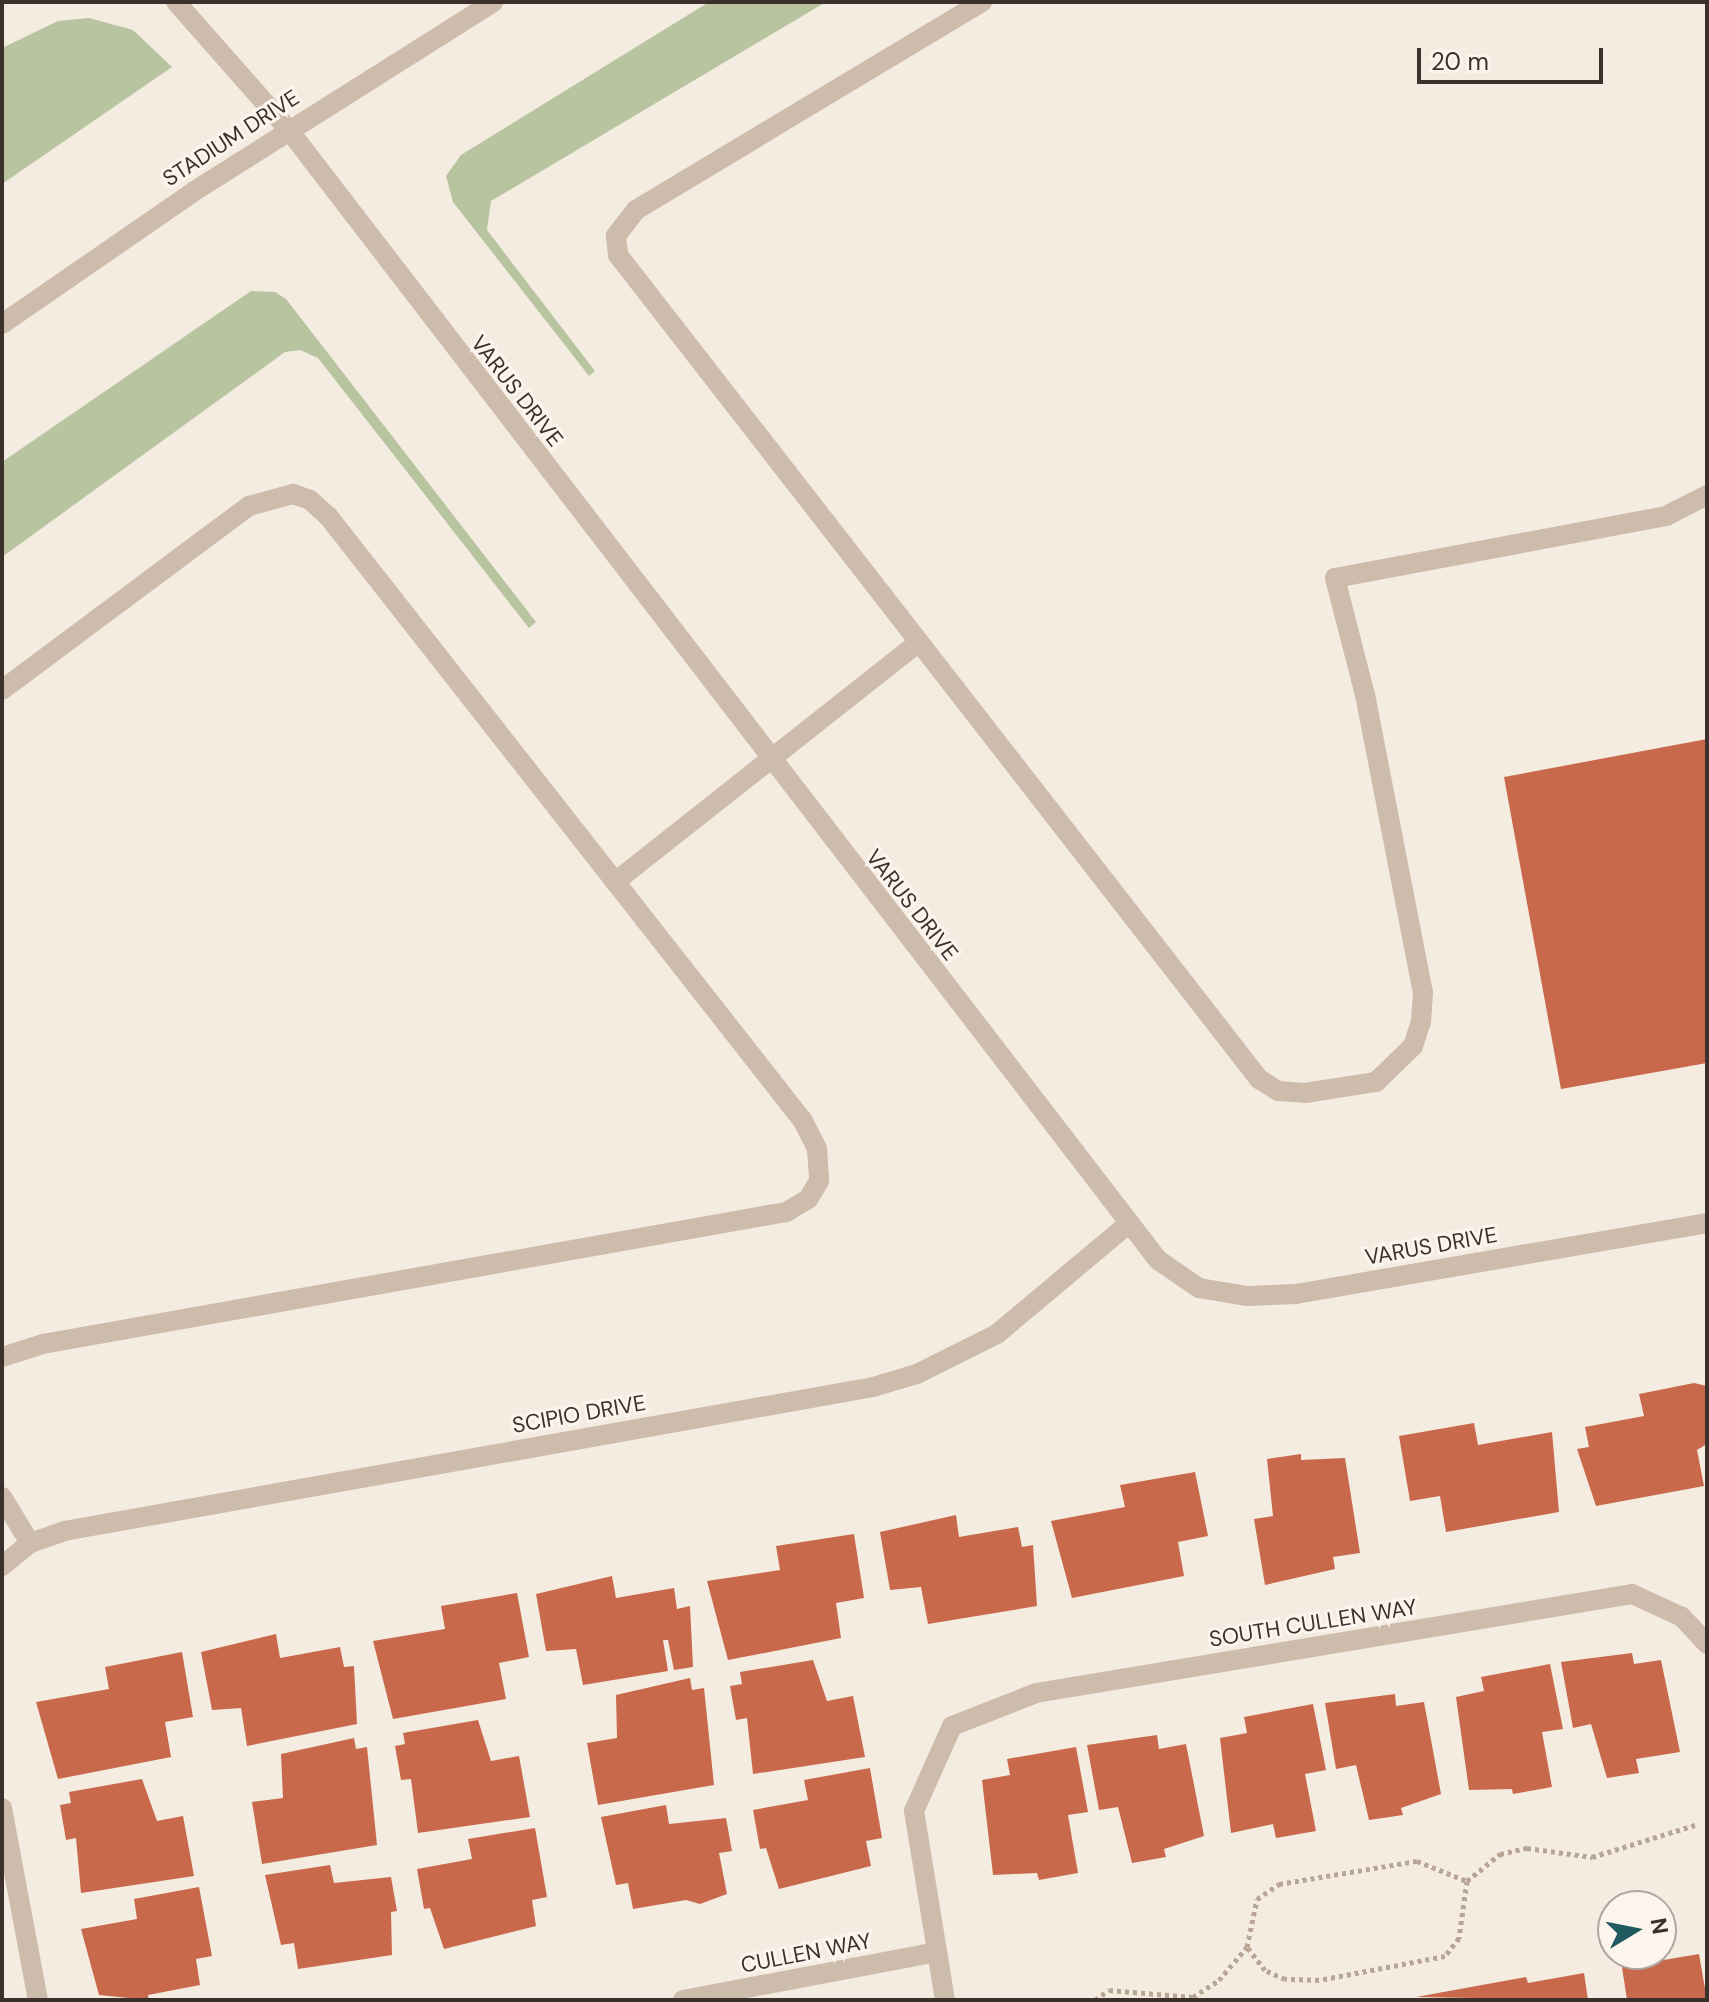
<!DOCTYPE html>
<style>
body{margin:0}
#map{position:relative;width:1709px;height:2002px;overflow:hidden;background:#f4ebe1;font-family:"DM Sans",sans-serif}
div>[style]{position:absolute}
.green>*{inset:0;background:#b8c4a0}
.building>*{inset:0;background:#c8694b}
.path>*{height:5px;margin-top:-2.5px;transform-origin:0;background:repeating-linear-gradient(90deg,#b9a596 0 4px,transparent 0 8px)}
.lane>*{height:20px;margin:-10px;padding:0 10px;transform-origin:10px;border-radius:10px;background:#cdbbac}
.street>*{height:20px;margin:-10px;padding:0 10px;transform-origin:10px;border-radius:10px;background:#cdbbac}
span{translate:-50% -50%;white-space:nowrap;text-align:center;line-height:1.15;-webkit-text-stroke:6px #fbf5ee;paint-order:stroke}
.street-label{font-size:22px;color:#3b302b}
.frame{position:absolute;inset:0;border:4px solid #3b302b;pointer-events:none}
.north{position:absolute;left:1597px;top:1890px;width:80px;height:80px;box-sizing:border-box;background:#fbf5ee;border:2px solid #aea6a0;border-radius:50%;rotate:80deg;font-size:22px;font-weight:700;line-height:32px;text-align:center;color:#3b302b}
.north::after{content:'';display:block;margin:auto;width:28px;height:36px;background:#1f5a5e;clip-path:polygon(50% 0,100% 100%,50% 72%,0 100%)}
.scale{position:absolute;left:1417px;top:48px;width:186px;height:36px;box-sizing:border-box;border:4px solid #3b302b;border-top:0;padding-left:10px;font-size:24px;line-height:28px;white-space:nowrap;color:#3b302b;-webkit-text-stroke:6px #fbf5ee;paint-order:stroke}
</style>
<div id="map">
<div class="green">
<div style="clip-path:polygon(709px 2px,826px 2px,491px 201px,487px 230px,595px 371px,589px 376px,453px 202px,446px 176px,461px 155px)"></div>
<div style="clip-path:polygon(89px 18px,133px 30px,172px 67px,2px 184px,2px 48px,58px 21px)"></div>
<div style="clip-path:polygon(251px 291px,275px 292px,286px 299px,536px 622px,529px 628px,318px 358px,300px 350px,285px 352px,2px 557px,2px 462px)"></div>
</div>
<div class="building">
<div style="clip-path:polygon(1707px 739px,1707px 1063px,1561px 1089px,1504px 777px)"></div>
<div style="clip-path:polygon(1694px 1383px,1707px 1386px,1707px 1444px,1697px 1450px,1704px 1486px,1596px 1506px,1577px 1449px,1589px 1447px,1585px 1427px,1644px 1416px,1639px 1394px)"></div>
<div style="clip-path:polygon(1474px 1423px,1478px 1445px,1552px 1432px,1559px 1512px,1446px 1532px,1440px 1496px,1410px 1501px,1399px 1436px)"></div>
<div style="clip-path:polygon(1301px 1454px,1301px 1460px,1345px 1458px,1360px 1553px,1333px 1557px,1335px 1569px,1265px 1585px,1254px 1519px,1273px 1516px,1267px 1459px)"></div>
<div style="clip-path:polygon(1195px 1472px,1208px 1536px,1178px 1542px,1184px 1576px,1072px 1598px,1051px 1521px,1125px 1507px,1120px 1485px)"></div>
<div style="clip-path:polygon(956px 1515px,959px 1537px,1018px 1527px,1022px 1547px,1033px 1545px,1037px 1606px,928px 1624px,921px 1587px,890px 1590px,880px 1532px)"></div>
<div style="clip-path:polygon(854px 1534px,864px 1598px,836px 1603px,841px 1638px,728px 1660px,707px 1581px,780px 1570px,776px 1546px)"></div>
<div style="clip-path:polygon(612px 1576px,616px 1598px,674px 1588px,677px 1609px,690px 1606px,693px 1667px,674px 1670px,668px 1640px,663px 1640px,668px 1671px,583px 1685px,576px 1649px,546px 1651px,536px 1594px)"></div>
<div style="clip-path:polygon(517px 1593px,529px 1657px,499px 1663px,506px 1699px,393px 1719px,373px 1641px,445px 1629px,441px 1606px)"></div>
<div style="clip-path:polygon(276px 1634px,280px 1658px,340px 1647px,344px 1667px,354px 1666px,357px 1724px,247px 1746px,241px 1708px,212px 1710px,201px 1652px)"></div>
<div style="clip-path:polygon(182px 1652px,193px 1717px,165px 1722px,171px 1757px,58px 1779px,36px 1702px,109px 1689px,105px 1667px)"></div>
<div style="clip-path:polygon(1632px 1653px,1634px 1664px,1661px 1660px,1680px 1752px,1636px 1759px,1639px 1773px,1607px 1778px,1591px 1724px,1573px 1728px,1561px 1662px)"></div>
<div style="clip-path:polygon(813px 1660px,827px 1701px,853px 1696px,865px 1757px,753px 1774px,747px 1718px,736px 1720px,730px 1686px,742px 1684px,740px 1672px)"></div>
<div style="clip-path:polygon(1550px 1664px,1563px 1729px,1542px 1732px,1552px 1787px,1513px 1794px,1512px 1789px,1469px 1790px,1456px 1697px,1484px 1691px,1481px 1677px)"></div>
<div style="clip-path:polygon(690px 1678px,692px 1690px,704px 1688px,714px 1785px,598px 1805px,587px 1743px,617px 1738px,616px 1695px)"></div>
<div style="clip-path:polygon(1395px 1694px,1396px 1706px,1424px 1702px,1441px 1794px,1401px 1808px,1403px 1815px,1369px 1820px,1356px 1765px,1336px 1769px,1325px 1703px)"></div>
<div style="clip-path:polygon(1313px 1704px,1326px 1770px,1305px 1774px,1316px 1831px,1276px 1838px,1273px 1824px,1231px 1833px,1220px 1738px,1247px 1733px,1244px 1717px)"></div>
<div style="clip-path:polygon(478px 1720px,491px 1761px,519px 1756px,530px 1817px,418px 1833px,411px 1779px,401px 1780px,395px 1746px,405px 1744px,403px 1733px)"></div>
<div style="clip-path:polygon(1157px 1735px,1159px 1749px,1186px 1744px,1204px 1836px,1164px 1849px,1166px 1857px,1132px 1863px,1118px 1807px,1099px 1810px,1087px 1745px)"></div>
<div style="clip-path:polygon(354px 1738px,356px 1749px,367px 1747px,377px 1845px,262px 1864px,252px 1802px,283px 1798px,281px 1754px)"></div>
<div style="clip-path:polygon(1076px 1747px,1088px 1812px,1068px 1815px,1078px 1873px,1039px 1880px,1037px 1873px,993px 1875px,982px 1780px,1010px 1775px,1007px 1759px)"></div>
<div style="clip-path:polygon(870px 1768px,882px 1838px,866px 1841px,871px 1866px,779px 1889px,766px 1848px,760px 1849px,753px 1810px,808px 1800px,804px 1780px)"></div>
<div style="clip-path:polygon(142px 1779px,157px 1821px,183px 1816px,194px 1876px,81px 1893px,76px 1838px,66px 1840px,60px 1805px,71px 1803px,69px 1792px)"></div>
<div style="clip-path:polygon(666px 1805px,669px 1824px,726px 1818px,732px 1851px,719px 1853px,727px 1894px,700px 1904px,686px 1900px,633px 1909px,628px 1883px,616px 1885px,601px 1817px)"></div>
<div style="clip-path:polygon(535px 1828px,547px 1897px,532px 1900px,536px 1926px,444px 1949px,430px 1908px,424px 1909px,417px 1869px,472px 1859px,468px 1839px)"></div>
<div style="clip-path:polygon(330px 1865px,334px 1883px,391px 1877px,397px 1911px,391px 1912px,392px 1955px,298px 1969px,294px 1943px,281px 1945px,265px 1875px)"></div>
<div style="clip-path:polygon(199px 1887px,212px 1956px,196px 1959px,200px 1985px,148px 1995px,149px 2000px,99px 1995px,81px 1929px,137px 1919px,134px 1899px)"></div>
<div style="clip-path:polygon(1699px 1954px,1707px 2000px,1627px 2000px,1622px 1967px)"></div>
<div style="clip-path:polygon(1584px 1973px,1588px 2000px,1416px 1997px,1526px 1977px,1528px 1983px)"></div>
</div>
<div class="path">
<div style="left:1467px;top:1881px;width:58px;rotate:98deg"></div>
<div style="left:1459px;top:1938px;width:23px;rotate:128deg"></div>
<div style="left:1445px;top:1956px;width:128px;rotate:169.2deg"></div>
<div style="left:1319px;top:1980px;width:34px;rotate:-178deg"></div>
<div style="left:1285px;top:1979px;width:22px;rotate:-156deg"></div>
<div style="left:1265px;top:1970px;width:29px;rotate:-128deg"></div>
<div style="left:1247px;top:1947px;width:49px;rotate:-78.2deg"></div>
<div style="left:1257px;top:1899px;width:27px;rotate:-34deg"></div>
<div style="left:1279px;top:1884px;width:140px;rotate:-9.5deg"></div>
<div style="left:1417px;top:1861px;width:54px;rotate:21.8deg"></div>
<div style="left:1467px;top:1881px;width:43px;rotate:-39.3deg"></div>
<div style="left:1500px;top:1854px;width:28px;rotate:-13deg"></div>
<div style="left:1527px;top:1848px;width:66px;rotate:7.9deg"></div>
<div style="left:1592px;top:1857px;width:108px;rotate:-17.3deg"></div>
<div style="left:1095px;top:2000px;width:17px;rotate:-36deg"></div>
<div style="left:1109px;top:1990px;width:84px;rotate:4.8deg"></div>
<div style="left:1193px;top:1997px;width:31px;rotate:-33deg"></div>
<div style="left:1219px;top:1980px;width:43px;rotate:-49.7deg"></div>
</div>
<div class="lane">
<div style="left:176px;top:2px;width:169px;rotate:48.6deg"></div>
<div style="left:982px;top:2px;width:404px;rotate:149deg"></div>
<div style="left:636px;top:210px;width:33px;rotate:128deg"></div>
<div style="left:616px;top:236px;width:19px;rotate:84deg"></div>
<div style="left:618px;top:255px;width:1044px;rotate:52.12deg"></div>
<div style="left:1259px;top:1079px;width:22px;rotate:32deg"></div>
<div style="left:1278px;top:1091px;width:27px;rotate:4deg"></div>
<div style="left:1305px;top:1093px;width:72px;rotate:-8.8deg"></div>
<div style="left:1376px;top:1082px;width:52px;rotate:-44.2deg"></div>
<div style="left:1413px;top:1046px;width:25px;rotate:-72deg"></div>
<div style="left:1421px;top:1022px;width:29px;rotate:-86deg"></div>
<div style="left:1423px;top:993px;width:304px;rotate:-101deg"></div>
<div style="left:1365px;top:695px;width:121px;rotate:-104.4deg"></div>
<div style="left:1335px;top:578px;width:337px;rotate:-10.6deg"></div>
<div style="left:1666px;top:516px;width:46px;rotate:-27.1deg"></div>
<div style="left:2px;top:690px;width:308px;rotate:-36.7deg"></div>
<div style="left:249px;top:506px;width:46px;rotate:-15.3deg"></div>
<div style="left:293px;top:494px;width:18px;rotate:19deg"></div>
<div style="left:310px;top:500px;width:24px;rotate:42deg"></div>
<div style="left:328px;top:516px;width:769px;rotate:51.86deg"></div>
<div style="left:803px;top:1121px;width:31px;rotate:63deg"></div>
<div style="left:817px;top:1149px;width:32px;rotate:86deg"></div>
<div style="left:819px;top:1181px;width:21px;rotate:121deg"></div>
<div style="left:808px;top:1199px;width:26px;rotate:149deg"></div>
<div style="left:786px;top:1212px;width:755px;rotate:169.93deg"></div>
<div style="left:43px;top:1344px;width:43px;rotate:162.4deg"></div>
<div style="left:615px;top:882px;width:384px;rotate:-38.3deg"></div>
<div style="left:2px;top:1497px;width:54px;rotate:58.7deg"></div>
</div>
<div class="street">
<div style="left:288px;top:129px;width:1427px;rotate:52.43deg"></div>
<div style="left:1158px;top:1260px;width:50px;rotate:34.3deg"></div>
<div style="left:1199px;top:1288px;width:49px;rotate:9.5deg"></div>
<div style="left:1247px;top:1296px;width:49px;rotate:-2.3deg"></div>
<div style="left:1296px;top:1294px;width:417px;rotate:-9.8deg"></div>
<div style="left:2px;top:324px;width:232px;rotate:-34.6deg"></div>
<div style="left:193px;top:192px;width:355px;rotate:-32.3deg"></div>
<div style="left:2px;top:1566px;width:36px;rotate:-39deg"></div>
<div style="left:30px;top:1543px;width:36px;rotate:-19deg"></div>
<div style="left:64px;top:1531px;width:822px;rotate:-10.09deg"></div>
<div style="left:873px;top:1387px;width:46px;rotate:-16.5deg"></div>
<div style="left:917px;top:1374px;width:89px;rotate:-26.6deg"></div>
<div style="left:997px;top:1334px;width:171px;rotate:-40deg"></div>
<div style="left:2px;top:1808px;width:195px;rotate:79.4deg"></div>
<div style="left:683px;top:2000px;width:258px;rotate:-10.7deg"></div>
<div style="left:945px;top:2000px;width:192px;rotate:-99.3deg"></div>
<div style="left:914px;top:1811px;width:93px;rotate:-65.9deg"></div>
<div style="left:952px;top:1726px;width:90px;rotate:-21.4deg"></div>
<div style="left:1036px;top:1693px;width:604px;rotate:-9.43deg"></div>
<div style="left:1632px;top:1594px;width:55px;rotate:24.7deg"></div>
<div style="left:1682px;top:1617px;width:37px;rotate:47deg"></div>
</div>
<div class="street-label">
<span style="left:231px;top:138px;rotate:-33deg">STADIUM DRIVE</span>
<span style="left:517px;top:391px;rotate:52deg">VARUS DRIVE</span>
<span style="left:912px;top:905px;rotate:52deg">VARUS DRIVE</span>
<span style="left:1431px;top:1246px;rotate:-10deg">VARUS DRIVE</span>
<span style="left:579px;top:1414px;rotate:-10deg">SCIPIO DRIVE</span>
<span style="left:1313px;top:1623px;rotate:-9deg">SOUTH CULLEN WAY</span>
<span style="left:806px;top:1953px;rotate:-11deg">CULLEN WAY</span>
</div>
<div class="frame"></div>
<div class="north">N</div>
<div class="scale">20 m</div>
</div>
